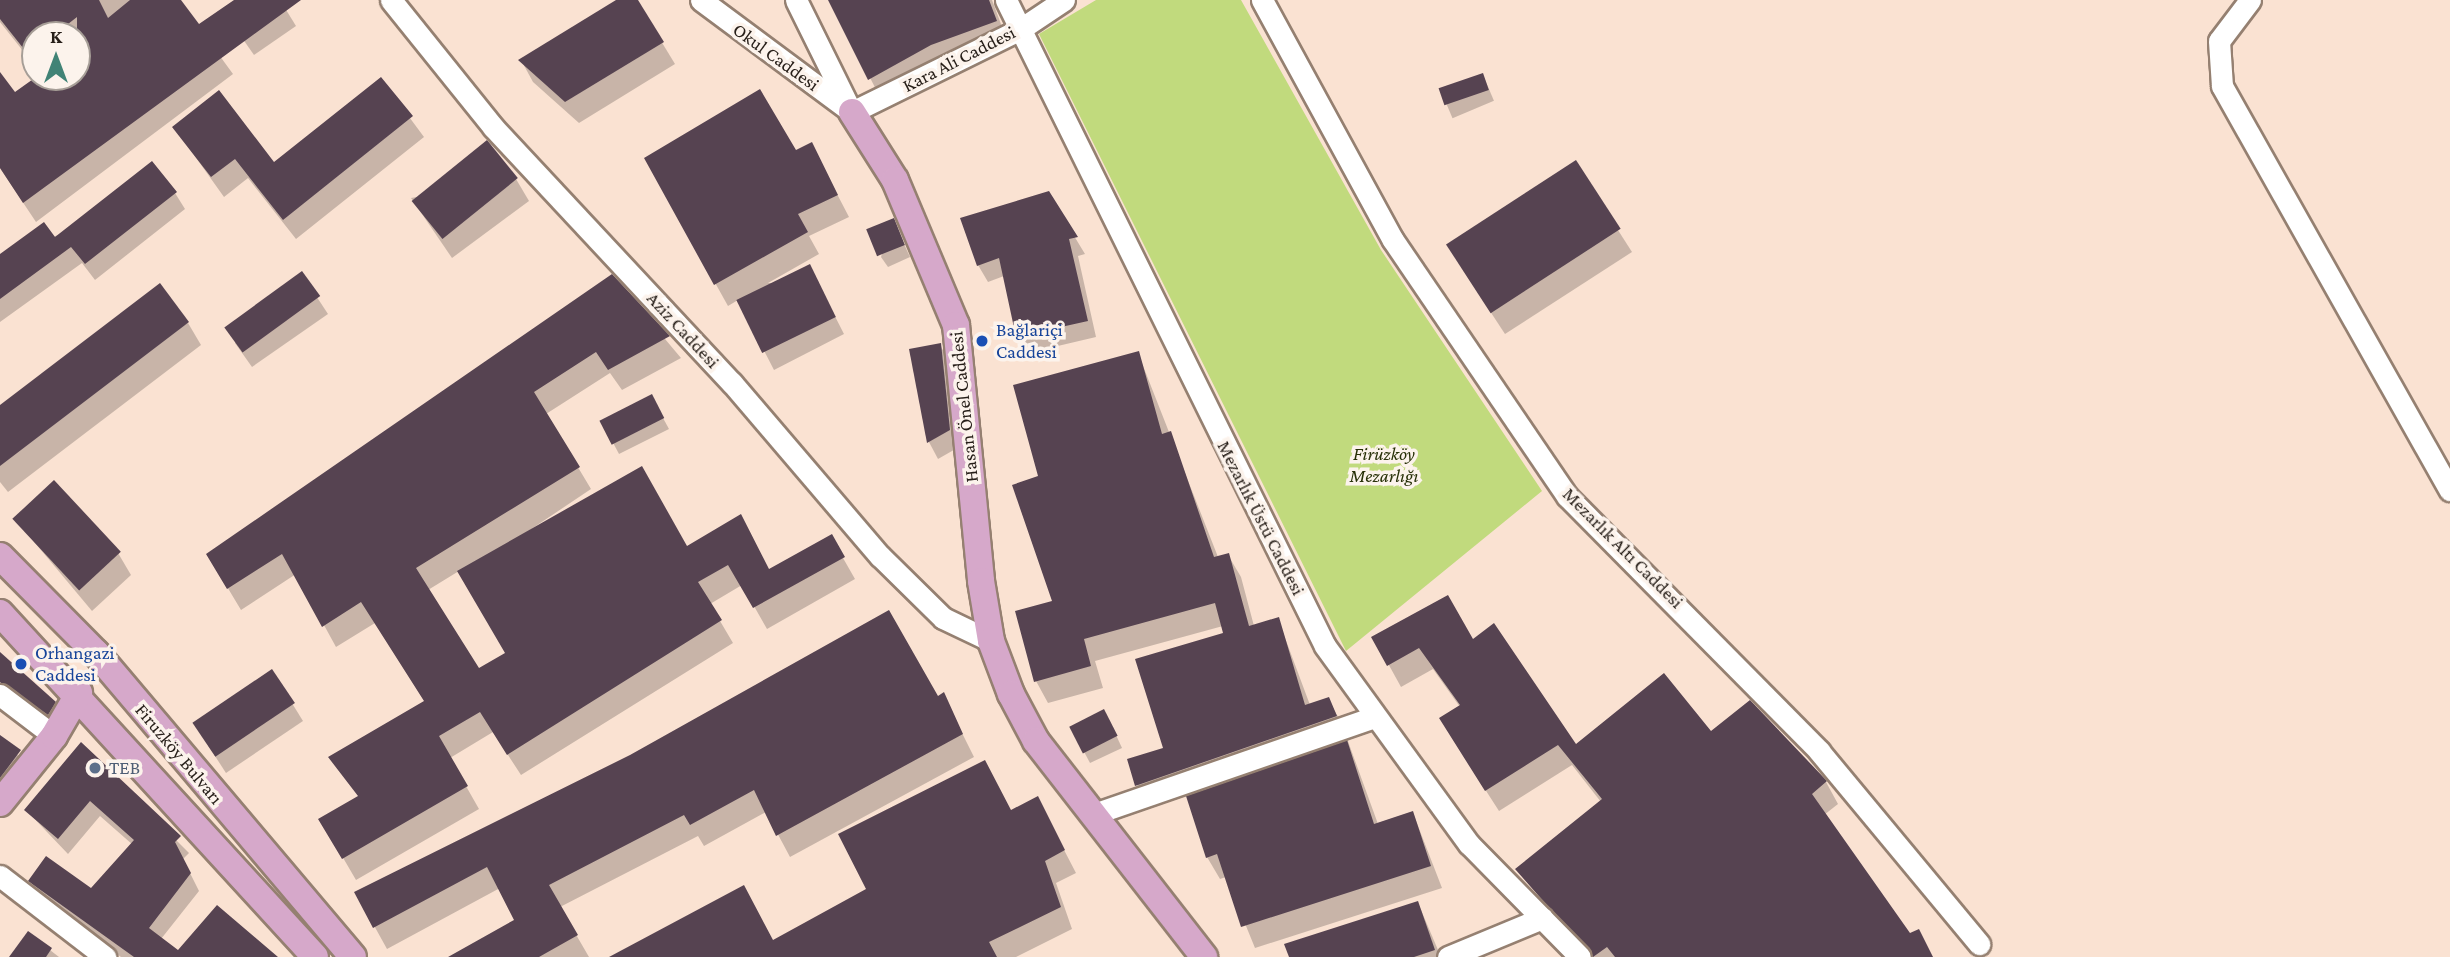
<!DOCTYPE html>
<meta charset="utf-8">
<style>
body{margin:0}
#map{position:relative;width:2450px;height:957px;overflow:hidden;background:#fae2d2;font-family:"Crimson Pro",serif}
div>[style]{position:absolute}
.green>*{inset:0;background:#c1da7d}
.shadow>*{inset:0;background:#0003;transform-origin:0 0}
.building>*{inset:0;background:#564351;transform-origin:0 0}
.roads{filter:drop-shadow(2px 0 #958071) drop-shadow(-2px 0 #958071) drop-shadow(0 2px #958071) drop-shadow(0 -2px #958071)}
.minor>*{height:21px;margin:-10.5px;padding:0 10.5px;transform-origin:10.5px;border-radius:10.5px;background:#fff}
.major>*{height:26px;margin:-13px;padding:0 13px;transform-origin:13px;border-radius:13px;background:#d6a8ca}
.dots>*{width:19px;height:19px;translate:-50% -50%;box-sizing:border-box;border:4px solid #fcf3ec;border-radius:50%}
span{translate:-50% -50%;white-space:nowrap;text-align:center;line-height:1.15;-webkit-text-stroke:7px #fcf3ec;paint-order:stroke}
.street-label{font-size:19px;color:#261e18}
.transit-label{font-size:19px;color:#164399}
.left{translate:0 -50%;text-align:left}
.park-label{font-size:19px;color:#262f06;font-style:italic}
.service-label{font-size:19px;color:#4e5e75}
.north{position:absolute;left:21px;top:21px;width:70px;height:70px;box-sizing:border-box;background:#fcf3ec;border:2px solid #a69e97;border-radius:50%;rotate:0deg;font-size:19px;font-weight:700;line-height:28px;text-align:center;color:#261e18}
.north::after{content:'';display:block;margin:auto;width:24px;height:32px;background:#418376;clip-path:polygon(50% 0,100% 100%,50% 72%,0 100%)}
</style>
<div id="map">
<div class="green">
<div style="clip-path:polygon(1096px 0,1241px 0,1381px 250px,1542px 491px,1346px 651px,1039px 34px)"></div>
</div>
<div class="shadow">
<div style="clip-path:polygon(0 0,179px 0,233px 74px,36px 222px,0 168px,0 77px,15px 95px,38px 77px,77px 77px,77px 35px,35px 35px,35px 66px,0 22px)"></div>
<div style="clip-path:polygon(237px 0,280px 0,296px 26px,254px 55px,233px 25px)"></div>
<div style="clip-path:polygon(620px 0,636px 0,675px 64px,579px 123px,533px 82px,521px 60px)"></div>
<div style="clip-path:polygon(830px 0,992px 0,1008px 43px,882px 101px)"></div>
<div style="left:1483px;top:75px;width:28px;height:45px;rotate:67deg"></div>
<div style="clip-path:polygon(381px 79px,424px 137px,296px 239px,248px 178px,224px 197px,174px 127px,274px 164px)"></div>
<div style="clip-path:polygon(811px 144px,849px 217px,809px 236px,819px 254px,768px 283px,818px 283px,844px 334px,774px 370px,738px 300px,728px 306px,646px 159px,796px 152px)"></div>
<div style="clip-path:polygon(1575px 163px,1632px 252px,1505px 334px,1461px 267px)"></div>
<div style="clip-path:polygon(516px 179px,529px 201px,452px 258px,411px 198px)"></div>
<div style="clip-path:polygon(175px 193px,185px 209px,95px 280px,82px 263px,0 322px,0 256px)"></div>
<div style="clip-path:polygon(1048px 193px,1085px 254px,1078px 256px,1096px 337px,1028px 353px,1004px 276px,988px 282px,978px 265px)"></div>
<div style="clip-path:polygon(893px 220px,910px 257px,888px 267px,881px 257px)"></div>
<div style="clip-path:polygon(301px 273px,328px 314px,252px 367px,235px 343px)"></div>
<div style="clip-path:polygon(evenodd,612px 276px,681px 358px,622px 390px,610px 373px,546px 414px,591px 489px,515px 540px,687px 548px,770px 571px,831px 537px,855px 579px,767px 629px,742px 585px,710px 604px,733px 643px,521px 775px,493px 732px,450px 758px,479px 809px,356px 880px,321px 820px,364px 802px,331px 757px,425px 702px,375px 623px,336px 647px,296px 574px,241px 610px,208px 555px,612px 276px,459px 571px,507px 654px,479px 670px,428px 590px,459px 571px)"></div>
<div style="clip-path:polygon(188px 323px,201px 345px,8px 492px,0 482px,0 407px)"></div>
<div style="clip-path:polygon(940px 345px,949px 361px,959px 447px,938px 459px,929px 442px,911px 350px)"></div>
<div style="clip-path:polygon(1138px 353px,1218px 557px,1228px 555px,1241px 577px,1254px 626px,1278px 619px,1310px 705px,1328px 699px,1341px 722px,1378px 824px,1413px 813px,1442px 888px,1255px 948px,1226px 877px,1220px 879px,1207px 857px,1187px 794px,1149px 807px,1137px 785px,1165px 749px,1225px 634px,1223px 626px,1095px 661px,1103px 688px,1048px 703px,1036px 681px,1054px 602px,1040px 478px)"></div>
<div style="clip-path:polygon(657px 407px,669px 429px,619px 454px,602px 422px)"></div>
<div style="clip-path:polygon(15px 519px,118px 553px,131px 575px,92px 611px)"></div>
<div style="clip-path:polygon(1374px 638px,1472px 641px,1575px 747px,1710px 734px,1826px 782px,1838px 804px,1824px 815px,1910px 936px,1933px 957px,1587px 957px,1517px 869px,1601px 802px,1572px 765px,1499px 811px,1454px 741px,1460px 707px,1433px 669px,1401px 687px)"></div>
<div style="clip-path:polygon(0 656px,54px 703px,64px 720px,58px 730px,0 689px)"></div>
<div style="clip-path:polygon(272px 671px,303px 721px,226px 773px,204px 739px)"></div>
<div style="clip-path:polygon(943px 695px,974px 757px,790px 857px,766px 812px,704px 846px,698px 836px,560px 907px,589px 957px,451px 957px,517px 921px,500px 888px,387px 949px,356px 893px)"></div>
<div style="clip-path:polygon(1110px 722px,1122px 748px,1090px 763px,1071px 727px)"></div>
<div style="clip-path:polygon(0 737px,30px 768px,0 810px)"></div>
<div style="clip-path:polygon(81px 745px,189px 853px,183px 859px,199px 891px,161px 939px,178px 952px,275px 957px,121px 957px,39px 897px,30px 881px,91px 891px,133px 845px,100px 816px,68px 854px,26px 810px)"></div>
<div style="clip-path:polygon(1037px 798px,1076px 873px,1056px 883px,1072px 929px,1016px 957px,613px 957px,773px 942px)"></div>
<div style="clip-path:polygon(1418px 903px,1441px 957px,1290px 957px)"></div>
<div style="clip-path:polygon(28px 933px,59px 957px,11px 957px)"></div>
</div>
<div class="building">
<div style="clip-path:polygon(0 0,99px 0,108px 18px,130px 0,181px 0,199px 24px,234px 0,301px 0,23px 203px,0 168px,0 72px,15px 92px,36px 77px,77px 77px,77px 17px,54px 35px,35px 35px,35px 63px,0 19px)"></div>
<div style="clip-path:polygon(616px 0,638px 0,664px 42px,565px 102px,518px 60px)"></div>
<div style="clip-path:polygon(828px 0,989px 0,997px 21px,931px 45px,868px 80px)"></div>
<div style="left:1483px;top:73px;width:18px;height:47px;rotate:71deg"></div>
<div style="clip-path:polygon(381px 77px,413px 116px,283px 220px,235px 159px,211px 177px,172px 127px,219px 90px,274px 162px)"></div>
<div style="clip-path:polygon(760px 89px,796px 150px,812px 142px,838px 195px,798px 214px,808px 232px,714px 285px,644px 158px)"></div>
<div style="left:487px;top:140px;width:49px;height:97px;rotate:51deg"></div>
<div style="left:1576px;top:160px;width:82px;height:155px;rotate:57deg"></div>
<div style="clip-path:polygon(152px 161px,177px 192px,85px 264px,71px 247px,0 299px,0 254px,44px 222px,55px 237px)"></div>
<div style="clip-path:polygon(1049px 191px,1078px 237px,1069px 239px,1088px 321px,1016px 337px,999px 258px,977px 266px,960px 218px)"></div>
<div style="left:894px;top:218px;width:29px;height:30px;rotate:68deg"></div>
<div style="left:810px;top:264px;width:59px;height:82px;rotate:64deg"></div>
<div style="left:302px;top:271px;width:31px;height:96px;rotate:54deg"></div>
<div style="clip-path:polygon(612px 274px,670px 336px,608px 370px,596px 352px,534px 392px,580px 467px,416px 568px,479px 668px,505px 653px,457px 571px,642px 466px,687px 546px,741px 514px,769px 569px,832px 534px,845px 557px,753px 608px,728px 565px,698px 582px,722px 620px,507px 755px,480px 712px,439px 736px,468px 786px,342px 859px,318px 819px,358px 796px,328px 757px,424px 701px,361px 602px,322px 627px,282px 554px,227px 589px,206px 554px)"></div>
<div style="clip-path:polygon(160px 283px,189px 322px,0 466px,0 405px)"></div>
<div style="clip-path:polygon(941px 343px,950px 430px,927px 443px,909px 349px)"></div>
<div style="clip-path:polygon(1139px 351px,1162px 434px,1171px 431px,1214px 557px,1229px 553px,1249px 626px,1279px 617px,1305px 705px,1329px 697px,1337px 716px,1135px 786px,1127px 759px,1163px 748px,1135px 659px,1223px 633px,1215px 603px,1084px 639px,1091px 666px,1034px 682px,1015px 611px,1052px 601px,1012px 485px,1038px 476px,1013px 385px)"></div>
<div style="left:652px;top:394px;width:27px;height:59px;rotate:63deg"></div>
<div style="left:54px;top:480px;width:98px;height:57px;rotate:47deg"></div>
<div style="clip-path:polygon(1448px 595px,1473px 639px,1494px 623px,1576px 744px,1664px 673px,1711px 731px,1750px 700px,1827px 781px,1812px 794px,1910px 933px,1919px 929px,1933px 957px,1615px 957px,1607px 947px,1593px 957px,1515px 869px,1602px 799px,1558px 745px,1485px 791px,1439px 718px,1460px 705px,1419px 648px,1387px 666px,1371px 637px)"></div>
<div style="clip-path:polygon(889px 610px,938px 696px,944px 692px,963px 734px,776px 836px,754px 790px,690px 825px,684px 815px,549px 885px,578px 935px,539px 957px,448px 957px,514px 920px,487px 867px,373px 928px,354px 892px,630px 755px)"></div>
<div style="clip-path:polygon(0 652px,56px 702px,48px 715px,0 682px)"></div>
<div style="left:272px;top:669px;width:41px;height:96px;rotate:56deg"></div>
<div style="left:1104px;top:709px;width:30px;height:39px;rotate:63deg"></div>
<div style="clip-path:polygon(0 735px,21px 750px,0 778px)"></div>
<div style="clip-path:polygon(1347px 740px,1374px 824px,1413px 811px,1431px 866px,1241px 927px,1217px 854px,1206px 858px,1186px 796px)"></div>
<div style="clip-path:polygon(81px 742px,181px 836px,175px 842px,191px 873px,149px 928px,178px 950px,217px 905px,278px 957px,134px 957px,28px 881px,46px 856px,91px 888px,134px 840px,90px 801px,58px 839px,24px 810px)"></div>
<div style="clip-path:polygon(985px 760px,1011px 810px,1038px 796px,1065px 850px,1045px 861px,1061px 907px,989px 942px,997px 957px,609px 957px,744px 885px,773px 940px,866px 889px,838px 834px)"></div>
<div style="clip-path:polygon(1418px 901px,1435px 950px,1414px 957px,1289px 957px,1284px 944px)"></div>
<div style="clip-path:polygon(28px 931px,52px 948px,46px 957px,9px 957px)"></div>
</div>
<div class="roads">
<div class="minor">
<div style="left:391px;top:0;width:163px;rotate:51.2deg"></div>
<div style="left:493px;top:127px;width:350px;rotate:47deg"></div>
<div style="left:732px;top:383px;width:228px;rotate:49.5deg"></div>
<div style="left:880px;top:556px;width:88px;rotate:44.5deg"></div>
<div style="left:943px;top:618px;width:53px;rotate:25.6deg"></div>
<div style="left:701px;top:0;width:188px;rotate:36.6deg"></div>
<div style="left:796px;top:0;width:117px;rotate:63.7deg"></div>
<div style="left:1006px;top:0;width:720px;rotate:63.72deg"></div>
<div style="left:1325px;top:646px;width:245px;rotate:54deg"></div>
<div style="left:1469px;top:844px;width:158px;rotate:45.5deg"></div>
<div style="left:1262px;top:0;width:273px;rotate:61.4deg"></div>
<div style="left:1393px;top:240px;width:310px;rotate:55.8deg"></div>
<div style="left:1567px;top:496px;width:359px;rotate:45.3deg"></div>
<div style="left:1819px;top:751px;width:251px;rotate:50.3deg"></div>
<div style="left:2250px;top:0;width:51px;rotate:127.1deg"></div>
<div style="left:2219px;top:41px;width:45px;rotate:86.2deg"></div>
<div style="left:2222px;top:86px;width:464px;rotate:60.6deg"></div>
<div style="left:852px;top:112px;width:186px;rotate:-26.2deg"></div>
<div style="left:1019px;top:30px;width:54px;rotate:-33.7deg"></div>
<div style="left:0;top:695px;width:68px;rotate:37.2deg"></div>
<div style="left:1094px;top:814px;width:296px;rotate:-19.1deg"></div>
<div style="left:0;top:876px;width:133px;rotate:37.6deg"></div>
<div style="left:1448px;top:957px;width:102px;rotate:-22.5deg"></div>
</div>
<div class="major">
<div style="left:852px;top:112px;width:80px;rotate:57.7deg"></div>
<div style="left:895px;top:180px;width:157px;rotate:67.2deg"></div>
<div style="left:956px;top:325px;width:257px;rotate:84.4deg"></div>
<div style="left:981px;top:581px;width:61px;rotate:80.5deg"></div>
<div style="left:991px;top:641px;width:57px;rotate:69.3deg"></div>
<div style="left:1011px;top:694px;width:53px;rotate:62deg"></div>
<div style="left:1036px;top:741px;width:274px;rotate:52.1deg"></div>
<div style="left:0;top:556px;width:136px;rotate:45.3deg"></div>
<div style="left:96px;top:653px;width:398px;rotate:49.8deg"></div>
<div style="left:0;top:613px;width:466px;rotate:47.5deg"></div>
<div style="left:0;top:803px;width:86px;rotate:-51.1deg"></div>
<div style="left:54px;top:736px;width:50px;rotate:-59.8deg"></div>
</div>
</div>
<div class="dots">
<div style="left:982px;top:341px;background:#1a4fb4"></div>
<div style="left:21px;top:664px;background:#1a4fb4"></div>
<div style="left:95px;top:768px;background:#5c6f8a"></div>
</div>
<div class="street-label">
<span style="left:776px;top:57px;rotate:36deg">Okul Caddesi</span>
<span style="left:959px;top:59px;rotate:-27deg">Kara Ali Caddesi</span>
<span style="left:683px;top:330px;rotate:47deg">Aziz Caddesi</span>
<span style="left:964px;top:407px;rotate:-96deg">Hasan Önel Caddesi</span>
<span style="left:1261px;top:518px;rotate:63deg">Mezarlık Üstü Caddesi</span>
<span style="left:1623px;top:548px;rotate:45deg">Mezarlık Altı Caddesi</span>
<span style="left:179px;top:754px;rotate:50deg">Firuzköy Bulvarı</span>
</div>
<div class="transit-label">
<span class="left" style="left:996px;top:341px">Bağlariçi<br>Caddesi</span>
<span class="left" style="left:35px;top:664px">Orhangazi<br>Caddesi</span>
</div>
<div class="park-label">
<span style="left:1384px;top:465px">Firüzköy<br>Mezarlığı</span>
</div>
<div class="service-label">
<span class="left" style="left:109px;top:768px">TEB</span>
</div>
<div class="north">K</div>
</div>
